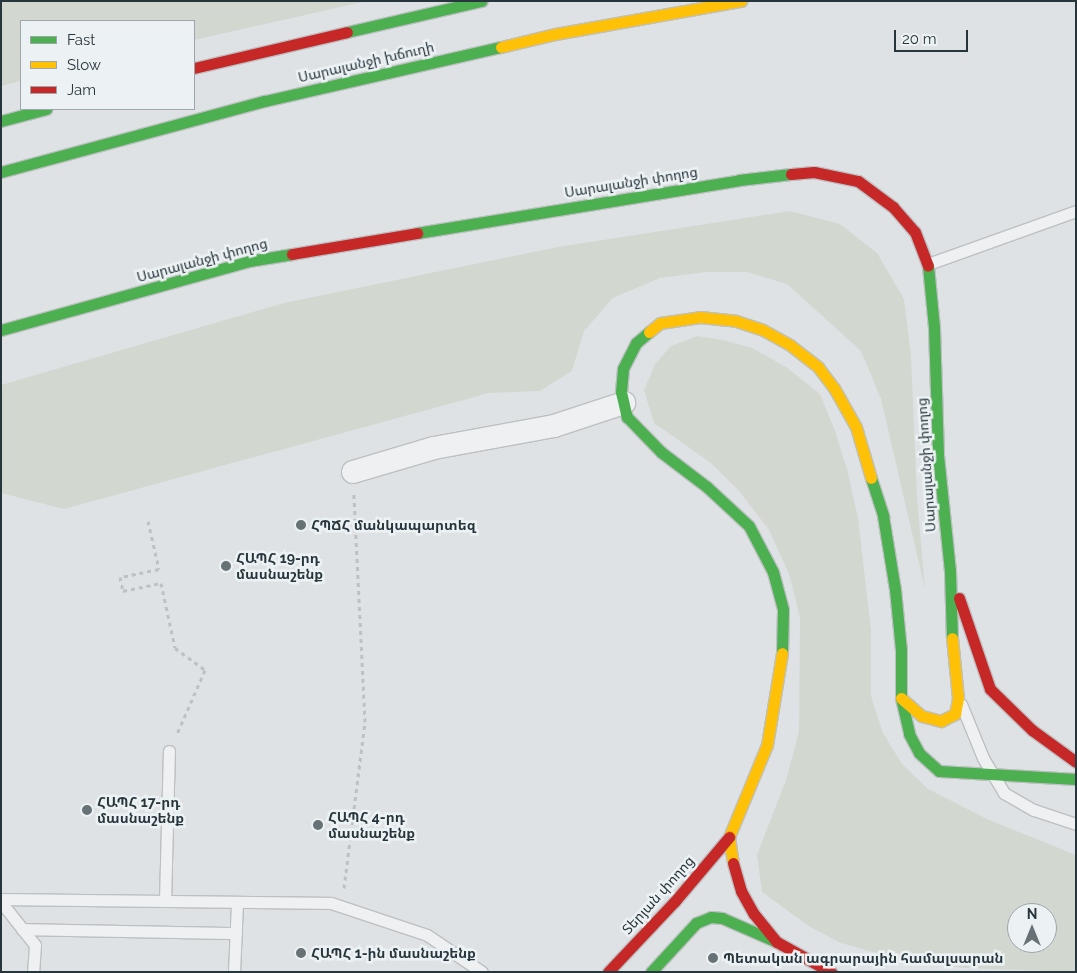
<!DOCTYPE html>
<meta charset="utf-8">
<style>
body{margin:0}
#map{position:relative;width:1077px;height:973px;overflow:hidden;background:#dfe2e4;font-family:Raleway,"Noto Sans Armenian",sans-serif}
div>[style]{position:absolute}
.green>*{inset:0;background:#d2d8d0}
.path>*{height:3px;margin-top:-1.5px;transform-origin:0;background:repeating-linear-gradient(90deg,#bdc1c3 0 4px,transparent 0 8px)}
.roads{filter:drop-shadow(1px 0 #bdc0c2) drop-shadow(-1px 0 #bdc0c2) drop-shadow(0 1px #bdc0c2) drop-shadow(0 -1px #bdc0c2)}
.lane>*{height:11px;margin:-5.5px;padding:0 5.5px;transform-origin:5.5px;border-radius:5.5px;background:#eef0f1}
.street>*{height:22px;margin:-11px;padding:0 11px;transform-origin:11px;border-radius:11px;background:#eef0f1}
.fast>*{height:11px;margin:-5.5px;padding:0 5.5px;transform-origin:5.5px;border-radius:5.5px;background:#4caf50}
.slow>*{height:11px;margin:-5.5px;padding:0 5.5px;transform-origin:5.5px;border-radius:5.5px;background:#ffc107}
.jam>*{height:11px;margin:-5.5px;padding:0 5.5px;transform-origin:5.5px;border-radius:5.5px;background:#c62828}
.dots>*{width:14px;height:14px;translate:-50% -50%;box-sizing:border-box;border:2px solid #ecf2f4;border-radius:50%}
span{translate:-50% -50%;white-space:nowrap;text-align:center;line-height:1.15;-webkit-text-stroke:5px #ecf2f4;paint-order:stroke}
.street-label{font-size:14px;color:#27353c}
.poi-label{font-size:14px;color:#27353c;font-weight:700}
.left{translate:0 -50%;text-align:left}
.frame{position:absolute;inset:0;border:2px solid #27353c;pointer-events:none}
.legend{position:absolute;left:20px;top:20px;width:175px;height:90px;box-sizing:border-box;background:#ecf2f4;border:1px solid #9da6aa;margin:0;padding:6px 9px;list-style:none;font-size:15px;color:#27353c}
.legend li{display:flex;align-items:center;gap:10px;height:25px}
.legend b{width:25px;border:1px solid #9da6aa}
.north{position:absolute;left:1007px;top:903px;width:50px;height:50px;box-sizing:border-box;background:#ecf2f4;border:1px solid #9da6aa;border-radius:50%;rotate:0deg;font-size:14px;font-weight:700;line-height:20px;text-align:center;color:#27353c}
.north::after{content:'';display:block;margin:auto;width:18px;height:22px;background:#677277;clip-path:polygon(50% 0,100% 100%,50% 72%,0 100%)}
.scale{position:absolute;left:894px;top:30px;width:74px;height:22px;box-sizing:border-box;border:2px solid #27353c;border-top:0;padding-left:6px;font-size:15px;line-height:18px;white-space:nowrap;color:#27353c;-webkit-text-stroke:4px #ecf2f4;paint-order:stroke}
</style>
<div id="map">
<div class="green">
<div style="clip-path:polygon(1px 1px,367px 1px,194px 40px,194px 21px,21px 21px,21px 81px,1px 86px)"></div>
<div style="clip-path:polygon(790px 211px,840px 224px,877px 253px,904px 299px,911px 355px,917px 498px,925px 589px,881px 399px,861px 351px,787px 284px,747px 272px,706px 272px,660px 278px,613px 298px,584px 331px,572px 371px,540px 391px,489px 393px,64px 509px,1px 493px,1px 385px,284px 303px,558px 247px)"></div>
<div style="clip-path:polygon(evenodd,697px 336px,723px 340px,752px 348px,786px 367px,820px 394px,835px 431px,847px 469px,858px 518px,871px 630px,871px 696px,883px 733px,902px 764px,928px 789px,989px 820px,1076px 855px,1076px 972px,965px 968px,897px 959px,841px 943px,810px 927px,762px 892px,757px 855px,786px 780px,799px 732px,800px 618px,789px 574px,769px 530px,740px 492px,711px 463px,654px 423px,644px 390px,655px 364px,671px 346px,697px 336px,1017px 913px,1047px 913px,1047px 943px,1017px 943px,1017px 913px)"></div>
</div>
<div class="path">
<div style="left:148px;top:521px;width:49px;rotate:77.1deg"></div>
<div style="left:159px;top:569px;width:40px;rotate:168deg"></div>
<div style="left:120px;top:577px;width:14px;rotate:78deg"></div>
<div style="left:123px;top:591px;width:39px;rotate:-12deg"></div>
<div style="left:161px;top:583px;width:66px;rotate:77.8deg"></div>
<div style="left:175px;top:648px;width:37px;rotate:36deg"></div>
<div style="left:205px;top:670px;width:72px;rotate:113.7deg"></div>
<div style="left:344px;top:888px;width:167px;rotate:-82.8deg"></div>
<div style="left:365px;top:722px;width:229px;rotate:-92.8deg"></div>
</div>
<div class="roads">
<div class="lane">
<div style="left:928px;top:264px;width:157px;rotate:-19.7deg"></div>
<div style="left:961px;top:704px;width:58px;rotate:67.8deg"></div>
<div style="left:983px;top:758px;width:41px;rotate:59deg"></div>
<div style="left:1004px;top:793px;width:34px;rotate:30deg"></div>
<div style="left:1034px;top:810px;width:44px;rotate:18.4deg"></div>
<div style="left:1px;top:899px;width:330px;rotate:0.7deg"></div>
<div style="left:331px;top:903px;width:101px;rotate:18.4deg"></div>
<div style="left:427px;top:935px;width:66px;rotate:33.9deg"></div>
<div style="left:165px;top:901px;width:150px;rotate:-88.5deg"></div>
<div style="left:1px;top:902px;width:55px;rotate:51.7deg"></div>
<div style="left:35px;top:945px;width:27px;rotate:94deg"></div>
<div style="left:22px;top:929px;width:214px;rotate:1.1deg"></div>
<div style="left:234px;top:972px;width:70px;rotate:-87.5deg"></div>
</div>
<div class="street">
<div style="left:353px;top:472px;width:84px;rotate:-16.5deg"></div>
<div style="left:434px;top:448px;width:122px;rotate:-10.4deg"></div>
<div style="left:554px;top:426px;width:74px;rotate:-18.2deg"></div>
</div>
<div class="fast">
<div style="left:347px;top:32px;width:138px;rotate:-13deg"></div>
<div style="left:1px;top:121px;width:47px;rotate:-14.9deg"></div>
<div style="left:1px;top:172px;width:273px;rotate:-15.1deg"></div>
<div style="left:265px;top:101px;width:242px;rotate:-12.9deg"></div>
<div style="left:417px;top:233px;width:326px;rotate:-9.3deg"></div>
<div style="left:739px;top:180px;width:52px;rotate:-6.6deg"></div>
<div style="left:928px;top:266px;width:61px;rotate:84.4deg"></div>
<div style="left:934px;top:327px;width:128px;rotate:88.2deg"></div>
<div style="left:938px;top:455px;width:117px;rotate:84.1deg"></div>
<div style="left:950px;top:571px;width:67px;rotate:88.3deg"></div>
<div style="left:1px;top:330px;width:257px;rotate:-15.5deg"></div>
<div style="left:249px;top:261px;width:44px;rotate:-9.2deg"></div>
<div style="left:649px;top:332px;width:17px;rotate:140deg"></div>
<div style="left:636px;top:343px;width:29px;rotate:117deg"></div>
<div style="left:623px;top:369px;width:23px;rotate:95deg"></div>
<div style="left:621px;top:392px;width:26px;rotate:77deg"></div>
<div style="left:627px;top:417px;width:49px;rotate:45.8deg"></div>
<div style="left:661px;top:452px;width:58px;rotate:37.3deg"></div>
<div style="left:707px;top:487px;width:57px;rotate:42.9deg"></div>
<div style="left:749px;top:526px;width:52px;rotate:62.4deg"></div>
<div style="left:773px;top:572px;width:39px;rotate:75deg"></div>
<div style="left:783px;top:610px;width:43px;rotate:91.3deg"></div>
<div style="left:871px;top:478px;width:40px;rotate:72deg"></div>
<div style="left:883px;top:516px;width:74px;rotate:80.7deg"></div>
<div style="left:895px;top:589px;width:61px;rotate:84.4deg"></div>
<div style="left:901px;top:650px;width:48px;rotate:90deg"></div>
<div style="left:901px;top:698px;width:37px;rotate:77deg"></div>
<div style="left:909px;top:734px;width:21px;rotate:62deg"></div>
<div style="left:919px;top:753px;width:27px;rotate:42deg"></div>
<div style="left:939px;top:771px;width:137px;rotate:3.3deg"></div>
<div style="left:651px;top:972px;width:67px;rotate:-47.4deg"></div>
<div style="left:696px;top:923px;width:16px;rotate:-22deg"></div>
<div style="left:711px;top:917px;width:11px;rotate:5deg"></div>
<div style="left:722px;top:918px;width:60px;rotate:23.6deg"></div>
</div>
<div class="slow">
<div style="left:501px;top:47px;width:56px;rotate:-13.5deg"></div>
<div style="left:555px;top:34px;width:189px;rotate:-10.1deg"></div>
<div style="left:649px;top:332px;width:14px;rotate:-39deg"></div>
<div style="left:660px;top:323px;width:40px;rotate:-8.5deg"></div>
<div style="left:700px;top:317px;width:36px;rotate:6deg"></div>
<div style="left:736px;top:321px;width:28px;rotate:18deg"></div>
<div style="left:763px;top:330px;width:31px;rotate:29deg"></div>
<div style="left:790px;top:345px;width:36px;rotate:38deg"></div>
<div style="left:818px;top:367px;width:26px;rotate:53deg"></div>
<div style="left:834px;top:388px;width:45px;rotate:60.6deg"></div>
<div style="left:856px;top:427px;width:53px;rotate:73.6deg"></div>
<div style="left:901px;top:698px;width:28px;rotate:41deg"></div>
<div style="left:922px;top:716px;width:20px;rotate:15deg"></div>
<div style="left:941px;top:721px;width:16px;rotate:-27deg"></div>
<div style="left:955px;top:714px;width:16px;rotate:-79deg"></div>
<div style="left:958px;top:698px;width:60px;rotate:-95.7deg"></div>
<div style="left:733px;top:863px;width:26px;rotate:-99deg"></div>
<div style="left:729px;top:837px;width:100px;rotate:-67.6deg"></div>
<div style="left:767px;top:745px;width:93px;rotate:-80.7deg"></div>
</div>
<div class="jam">
<div style="left:194px;top:68px;width:157px;rotate:-13.2deg"></div>
<div style="left:791px;top:174px;width:23px;rotate:-5deg"></div>
<div style="left:814px;top:172px;width:45px;rotate:11.6deg"></div>
<div style="left:858px;top:181px;width:44px;rotate:36.6deg"></div>
<div style="left:893px;top:207px;width:33px;rotate:49deg"></div>
<div style="left:915px;top:232px;width:36px;rotate:69deg"></div>
<div style="left:292px;top:254px;width:127px;rotate:-9.5deg"></div>
<div style="left:959px;top:598px;width:96px;rotate:71.2deg"></div>
<div style="left:990px;top:689px;width:59px;rotate:44.3deg"></div>
<div style="left:1032px;top:730px;width:54px;rotate:36deg"></div>
<div style="left:733px;top:863px;width:29px;rotate:74deg"></div>
<div style="left:741px;top:891px;width:26px;rotate:61deg"></div>
<div style="left:754px;top:914px;width:36px;rotate:51deg"></div>
<div style="left:777px;top:942px;width:62px;rotate:29.1deg"></div>
<div style="left:608px;top:972px;width:98px;rotate:-46.7deg"></div>
<div style="left:675px;top:901px;width:84px;rotate:-49.8deg"></div>
</div>
</div>
<div class="dots">
<div style="left:301px;top:525px;background:#677277"></div>
<div style="left:226px;top:566px;background:#677277"></div>
<div style="left:87px;top:810px;background:#677277"></div>
<div style="left:318px;top:825px;background:#677277"></div>
<div style="left:301px;top:953px;background:#677277"></div>
<div style="left:713px;top:958px;background:#677277"></div>
</div>
<div class="street-label">
<span style="left:366px;top:62px;rotate:-13deg">Սարալանջի խճուղի</span>
<span style="left:631px;top:182px;rotate:-9deg">Սարալանջի փողոց</span>
<span style="left:202px;top:260px;rotate:-15deg">Սարալանջի փողոց</span>
<span style="left:926px;top:465px;rotate:-94deg">Սարալանջի փողոց</span>
<span style="left:658px;top:895px;rotate:-48deg">Տերյան փողոց</span>
</div>
<div class="poi-label">
<span class="left" style="left:311px;top:525px">ՀՊՃՀ մանկապարտեզ</span>
<span class="left" style="left:236px;top:566px">ՀԱՊՀ 19-րդ<br>մասնաշենք</span>
<span class="left" style="left:97px;top:810px">ՀԱՊՀ 17-րդ<br>մասնաշենք</span>
<span class="left" style="left:328px;top:825px">ՀԱՊՀ 4-րդ<br>մասնաշենք</span>
<span class="left" style="left:311px;top:953px">ՀԱՊՀ 1-ին մասնաշենք</span>
<span class="left" style="left:723px;top:958px">Պետական ագրարային համալսարան</span>
</div>
<div class="frame"></div>
<ul class="legend">
<li><b style="height:6px;background:#4caf50"></b>Fast</li>
<li><b style="height:6px;background:#ffc107"></b>Slow</li>
<li><b style="height:6px;background:#c62828"></b>Jam</li>
</ul>
<div class="north">N</div>
<div class="scale">20 m</div>
</div>
